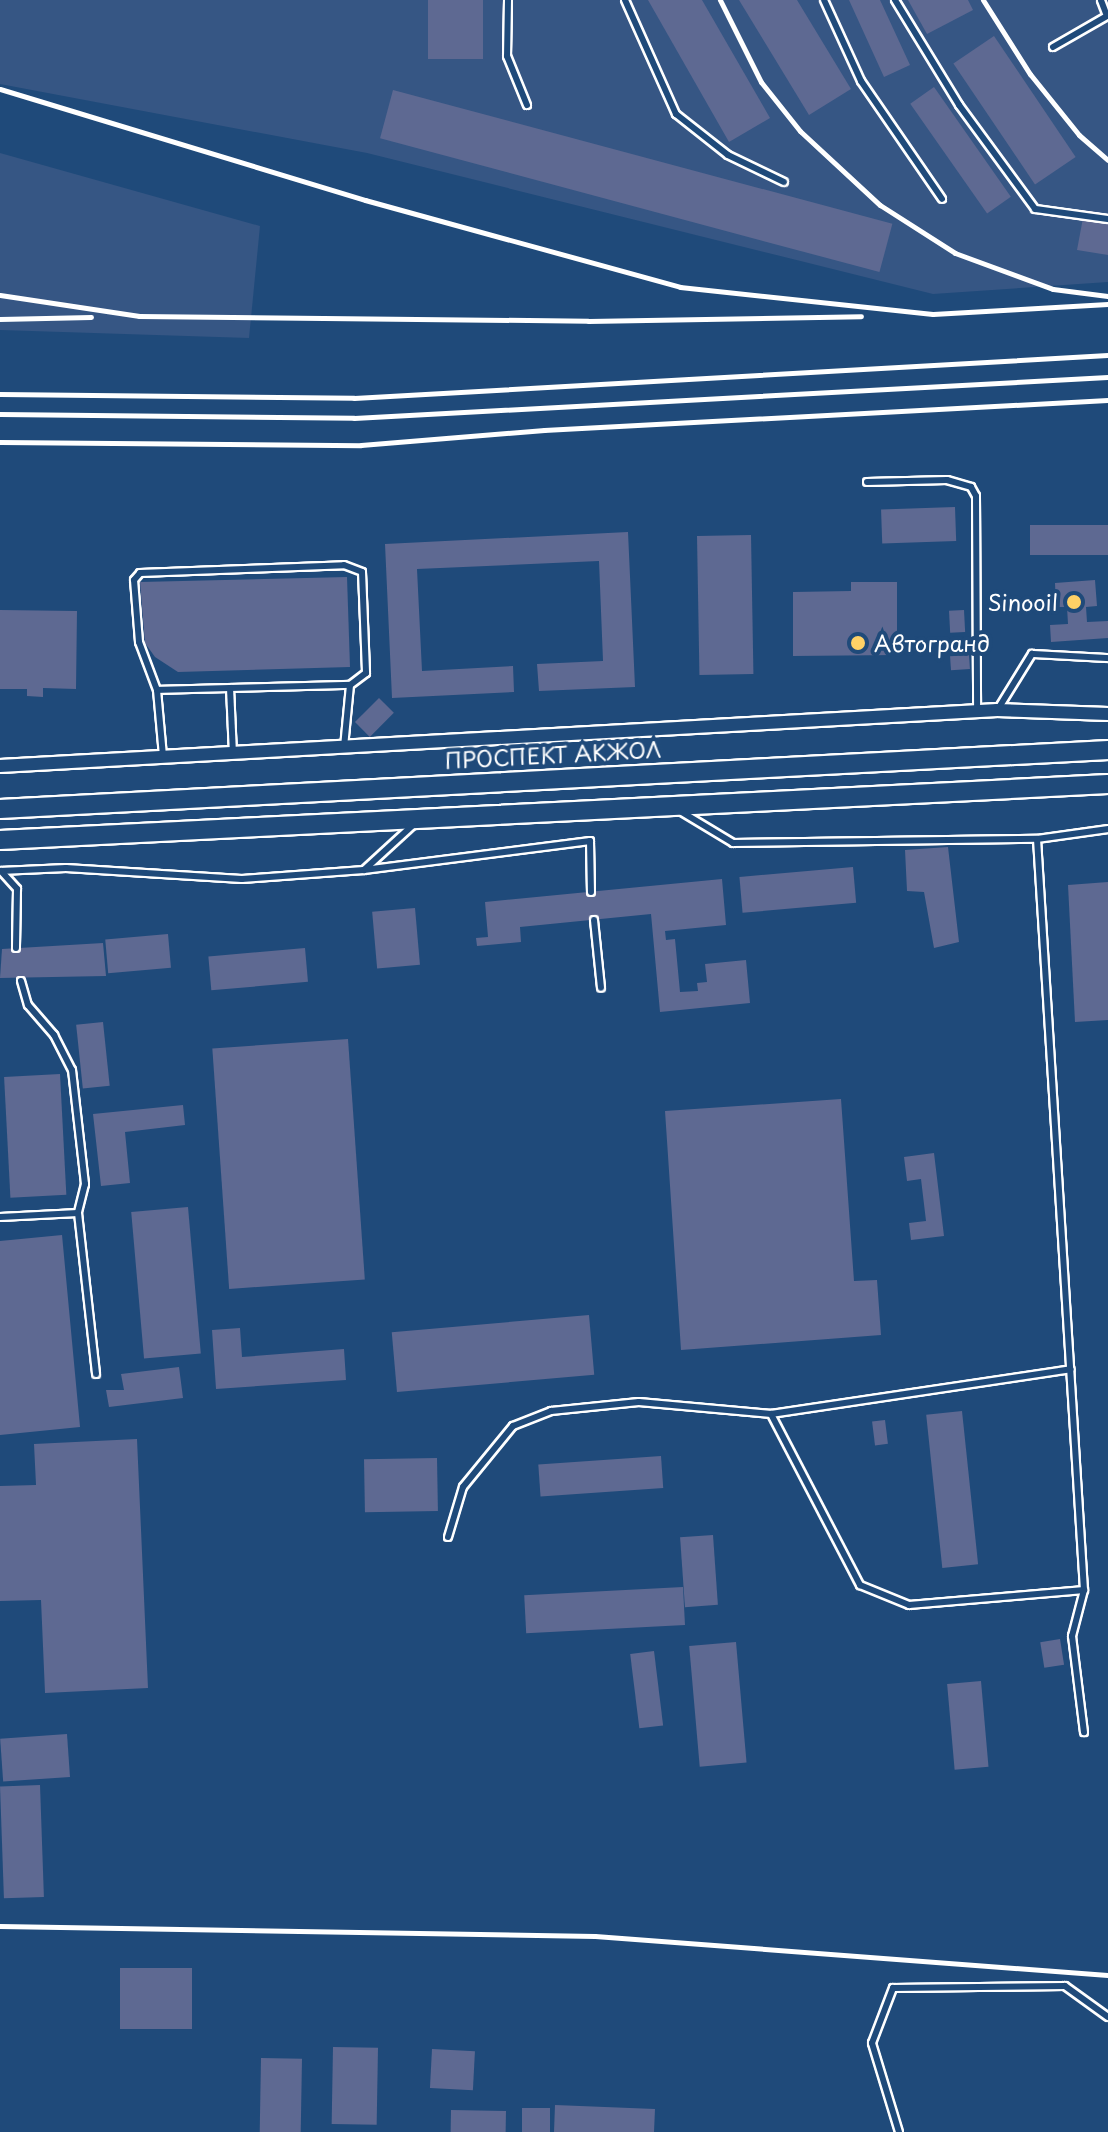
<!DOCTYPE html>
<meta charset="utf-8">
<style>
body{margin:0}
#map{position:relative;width:1108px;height:2132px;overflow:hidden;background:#1f4a7a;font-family:"Playpen Sans",sans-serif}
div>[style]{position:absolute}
.built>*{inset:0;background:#365684}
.building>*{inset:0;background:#5e6992;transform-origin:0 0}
.roads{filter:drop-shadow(2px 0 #fff) drop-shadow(-2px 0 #fff) drop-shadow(0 2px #fff) drop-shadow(0 -2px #fff)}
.service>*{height:6px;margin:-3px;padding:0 3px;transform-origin:3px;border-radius:3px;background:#1f4a7a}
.minor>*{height:12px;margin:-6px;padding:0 6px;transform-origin:6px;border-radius:6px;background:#1f4a7a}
.secondary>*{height:18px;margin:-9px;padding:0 9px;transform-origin:9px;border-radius:9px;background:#1f4a7a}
.rail>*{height:5px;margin:-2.5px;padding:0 2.5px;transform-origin:2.5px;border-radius:2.5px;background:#fff}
.dots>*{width:22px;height:22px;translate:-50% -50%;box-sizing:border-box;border:4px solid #1f4a7a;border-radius:50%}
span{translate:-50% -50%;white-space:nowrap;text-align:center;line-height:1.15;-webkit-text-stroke:8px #1f4a7a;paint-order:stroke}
.poi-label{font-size:22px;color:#fff}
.right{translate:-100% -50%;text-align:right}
.left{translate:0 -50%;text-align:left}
.street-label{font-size:22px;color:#fff}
</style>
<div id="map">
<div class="built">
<div style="clip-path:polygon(0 0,1108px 0,1108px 282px,933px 294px,367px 153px,0 84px)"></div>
<div style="clip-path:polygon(0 153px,260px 226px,249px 338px,0 330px)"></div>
</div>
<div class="building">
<div style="left:428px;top:0;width:55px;height:59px"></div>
<div style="clip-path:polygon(648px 0,702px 0,770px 118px,729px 142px)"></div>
<div style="clip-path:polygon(739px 0,797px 0,851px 89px,809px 115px)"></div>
<div style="clip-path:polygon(849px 0,880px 0,910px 65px,884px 77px)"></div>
<div style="clip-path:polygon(908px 0,968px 0,973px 10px,927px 34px)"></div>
<div style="left:994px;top:36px;width:146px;height:49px;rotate:56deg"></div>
<div style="left:934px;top:87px;width:134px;height:29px;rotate:55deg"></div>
<div style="left:393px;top:90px;width:517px;height:50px;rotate:15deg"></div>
<div style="clip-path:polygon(1083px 218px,1108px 223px,1108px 255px,1077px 250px)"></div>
<div style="left:955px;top:507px;width:34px;height:74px;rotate:88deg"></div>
<div style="left:1108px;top:525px;width:30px;height:78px;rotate:90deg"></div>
<div style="clip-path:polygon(628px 532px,635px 687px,539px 691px,537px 664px,603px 661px,599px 561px,417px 569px,422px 671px,513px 666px,514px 692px,392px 698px,385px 544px)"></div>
<div style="left:751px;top:535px;width:139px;height:54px;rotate:89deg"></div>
<div style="clip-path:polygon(347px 577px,350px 667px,178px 672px,155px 657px,145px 643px,140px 582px)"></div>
<div style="clip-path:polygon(1095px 580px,1097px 606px,1086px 607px,1087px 622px,1108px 621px,1108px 638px,1051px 642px,1050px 625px,1068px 624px,1067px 607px,1056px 607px,1055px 583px)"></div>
<div style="clip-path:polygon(851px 582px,897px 582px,897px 655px,793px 656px,793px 592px,851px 591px)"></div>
<div style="clip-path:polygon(0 610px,77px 611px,76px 689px,43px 688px,43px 697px,27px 696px,27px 689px,0 689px)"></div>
<div style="left:964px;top:610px;width:22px;height:15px;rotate:87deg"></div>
<div style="left:969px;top:655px;width:14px;height:19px;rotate:86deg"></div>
<div style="left:379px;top:698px;width:21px;height:34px;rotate:45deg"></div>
<div style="clip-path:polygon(948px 847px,959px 942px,934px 948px,924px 892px,907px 891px,905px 850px)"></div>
<div style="left:853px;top:867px;width:36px;height:114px;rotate:85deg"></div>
<div style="clip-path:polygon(722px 879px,726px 925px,665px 931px,666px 940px,675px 939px,680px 992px,698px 991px,697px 983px,707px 982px,705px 964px,746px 960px,750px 1003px,660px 1012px,651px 914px,520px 927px,521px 942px,477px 946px,476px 938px,488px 937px,485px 902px)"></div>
<div style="clip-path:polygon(1108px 882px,1108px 1020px,1075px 1022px,1068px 885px)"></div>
<div style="left:415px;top:908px;width:57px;height:43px;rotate:85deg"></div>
<div style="left:168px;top:934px;width:34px;height:63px;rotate:85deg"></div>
<div style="clip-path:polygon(103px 943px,106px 976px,0 978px,2px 949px)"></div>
<div style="left:305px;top:948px;width:34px;height:97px;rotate:85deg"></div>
<div style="left:103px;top:1022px;width:64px;height:27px;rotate:84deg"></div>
<div style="left:348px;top:1039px;width:241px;height:136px;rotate:86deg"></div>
<div style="left:60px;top:1074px;width:121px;height:56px;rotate:87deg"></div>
<div style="clip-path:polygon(841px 1099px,854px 1281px,877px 1280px,881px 1335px,681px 1350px,665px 1111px)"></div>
<div style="clip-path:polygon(183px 1105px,185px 1125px,125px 1132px,130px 1183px,101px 1186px,93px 1114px)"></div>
<div style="clip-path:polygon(934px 1153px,944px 1236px,911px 1240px,909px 1223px,926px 1221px,921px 1179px,907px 1181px,904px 1157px)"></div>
<div style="left:188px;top:1207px;width:147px;height:57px;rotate:85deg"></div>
<div style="clip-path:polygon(62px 1235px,80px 1427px,0 1435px,0 1241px)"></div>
<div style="left:589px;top:1315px;width:60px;height:198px;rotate:85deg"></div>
<div style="clip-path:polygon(240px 1328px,242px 1357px,344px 1349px,346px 1380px,216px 1389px,212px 1330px)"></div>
<div style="clip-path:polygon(179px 1367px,183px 1398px,109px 1407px,106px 1390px,124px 1390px,121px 1374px)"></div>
<div style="left:962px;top:1411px;width:154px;height:36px;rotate:84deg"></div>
<div style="left:885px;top:1420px;width:24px;height:13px;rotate:83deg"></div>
<div style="clip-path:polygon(137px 1439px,148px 1688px,45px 1693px,41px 1600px,0 1601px,0 1486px,36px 1485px,34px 1444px)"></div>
<div style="left:661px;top:1456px;width:32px;height:123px;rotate:86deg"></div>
<div style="left:437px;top:1458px;width:53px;height:73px;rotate:89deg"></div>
<div style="left:713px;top:1535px;width:70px;height:33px;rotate:86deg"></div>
<div style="left:683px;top:1587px;width:38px;height:159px;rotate:87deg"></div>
<div style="left:1060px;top:1639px;width:26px;height:20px;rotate:81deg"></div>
<div style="left:736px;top:1642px;width:121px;height:47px;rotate:85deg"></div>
<div style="left:654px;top:1651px;width:75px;height:24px;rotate:83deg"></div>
<div style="left:981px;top:1681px;width:86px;height:34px;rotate:85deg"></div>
<div style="left:67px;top:1734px;width:43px;height:67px;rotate:86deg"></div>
<div style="left:40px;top:1785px;width:112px;height:40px;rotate:88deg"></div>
<div style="left:192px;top:1968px;width:61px;height:72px;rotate:90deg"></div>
<div style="left:333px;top:2047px;width:45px;height:77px;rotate:1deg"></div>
<div style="left:432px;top:2049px;width:43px;height:39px;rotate:3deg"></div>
<div style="left:261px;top:2058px;width:41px;height:74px;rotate:1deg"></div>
<div style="clip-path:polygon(555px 2105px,655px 2109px,654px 2132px,554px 2132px)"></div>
<div style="left:522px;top:2108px;width:28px;height:24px"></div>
<div style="left:451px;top:2110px;width:55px;height:22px;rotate:1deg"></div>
</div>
<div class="roads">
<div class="service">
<div style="left:508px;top:0;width:56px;rotate:91deg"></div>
<div style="left:507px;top:56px;width:53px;rotate:67.8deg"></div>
<div style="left:625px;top:0;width:125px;rotate:65.9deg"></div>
<div style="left:676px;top:114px;width:66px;rotate:38.3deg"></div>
<div style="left:728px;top:155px;width:62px;rotate:25.7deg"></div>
<div style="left:824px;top:0;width:89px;rotate:65.4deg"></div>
<div style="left:861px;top:81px;width:143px;rotate:55.5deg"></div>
<div style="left:895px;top:0;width:123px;rotate:58.6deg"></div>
<div style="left:959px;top:105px;width:129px;rotate:53.8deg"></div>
<div style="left:1035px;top:209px;width:74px;rotate:7.8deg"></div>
<div style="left:1053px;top:47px;width:62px;rotate:-29.9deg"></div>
<div style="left:1107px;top:16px;width:17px;rotate:-111deg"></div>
<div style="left:867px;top:482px;width:80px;rotate:-1.4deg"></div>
<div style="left:947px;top:480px;width:25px;rotate:16deg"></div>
<div style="left:971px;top:487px;width:10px;rotate:61deg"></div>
<div style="left:976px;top:496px;width:215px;rotate:89.7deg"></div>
<div style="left:230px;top:688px;width:65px;rotate:87.4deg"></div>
<div style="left:157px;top:690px;width:193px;rotate:-1.5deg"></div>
<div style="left:998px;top:709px;width:65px;rotate:-58.3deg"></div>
<div style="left:1032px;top:654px;width:76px;rotate:3deg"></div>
<div style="left:163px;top:756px;width:66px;rotate:-95.2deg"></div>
<div style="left:157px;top:690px;width:51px;rotate:-110.6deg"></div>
<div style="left:139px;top:642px;width:62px;rotate:-94.6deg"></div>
<div style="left:134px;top:580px;width:9px;rotate:-49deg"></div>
<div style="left:140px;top:573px;width:204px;rotate:-2.2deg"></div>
<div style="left:344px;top:565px;width:19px;rotate:21deg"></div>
<div style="left:362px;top:572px;width:101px;rotate:87.7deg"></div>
<div style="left:366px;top:673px;width:20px;rotate:143deg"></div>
<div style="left:350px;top:685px;width:62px;rotate:95.5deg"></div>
<div style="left:680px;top:811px;width:62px;rotate:31.1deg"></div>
<div style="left:733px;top:843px;width:304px;rotate:-0.8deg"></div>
<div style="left:1037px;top:839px;width:72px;rotate:-8deg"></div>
<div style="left:1037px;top:839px;width:752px;rotate:86.42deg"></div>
<div style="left:1084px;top:1590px;width:48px;rotate:104.6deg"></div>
<div style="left:1072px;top:1636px;width:97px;rotate:82.9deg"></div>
<div style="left:364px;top:870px;width:228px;rotate:-7.3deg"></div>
<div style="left:590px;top:841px;width:51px;rotate:88.9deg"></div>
<div style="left:0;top:871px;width:66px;rotate:-2.6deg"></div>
<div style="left:66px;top:868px;width:176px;rotate:3.6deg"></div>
<div style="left:242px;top:879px;width:122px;rotate:-4.2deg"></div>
<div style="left:364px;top:870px;width:68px;rotate:-42.6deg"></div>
<div style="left:1px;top:871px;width:24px;rotate:48deg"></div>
<div style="left:17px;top:889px;width:59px;rotate:91deg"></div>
<div style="left:594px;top:920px;width:68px;rotate:84.1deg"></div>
<div style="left:21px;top:981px;width:25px;rotate:74deg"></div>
<div style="left:28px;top:1005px;width:40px;rotate:49deg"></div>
<div style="left:54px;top:1035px;width:39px;rotate:63deg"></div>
<div style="left:72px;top:1070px;width:115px;rotate:83.5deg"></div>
<div style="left:85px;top:1184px;width:30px;rotate:104deg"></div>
<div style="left:0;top:1217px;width:78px;rotate:-2.9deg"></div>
<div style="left:78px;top:1213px;width:162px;rotate:83.6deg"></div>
<div style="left:771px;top:1414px;width:193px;rotate:62.5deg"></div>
<div style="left:860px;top:1585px;width:53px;rotate:22.2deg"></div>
<div style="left:909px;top:1605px;width:176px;rotate:-4.9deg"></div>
<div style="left:448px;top:1537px;width:52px;rotate:-73.3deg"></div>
<div style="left:463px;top:1487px;width:79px;rotate:-50.7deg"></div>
<div style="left:513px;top:1426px;width:41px;rotate:-21.5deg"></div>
<div style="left:551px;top:1411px;width:88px;rotate:-5.8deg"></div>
<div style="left:639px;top:1402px;width:133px;rotate:5.2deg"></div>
<div style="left:771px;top:1414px;width:303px;rotate:-8.5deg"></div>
<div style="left:899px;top:2132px;width:93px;rotate:-106.9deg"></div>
<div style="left:872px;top:2043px;width:59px;rotate:-69.1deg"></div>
<div style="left:893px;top:1988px;width:172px;rotate:-0.7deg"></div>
<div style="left:1065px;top:1986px;width:53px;rotate:35.8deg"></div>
</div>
<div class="minor">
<div style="left:0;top:766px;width:999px;rotate:-3.21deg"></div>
<div style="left:997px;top:710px;width:111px;rotate:2.1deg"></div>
</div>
<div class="secondary">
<div style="left:0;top:809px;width:1110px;rotate:-3.05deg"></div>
<div style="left:0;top:840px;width:1109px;rotate:-2.89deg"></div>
</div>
</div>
<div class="rail">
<div style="left:720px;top:0;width:92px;rotate:63.4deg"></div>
<div style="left:761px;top:82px;width:63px;rotate:51.5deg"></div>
<div style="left:800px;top:131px;width:109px;rotate:42.8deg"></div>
<div style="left:880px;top:205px;width:89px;rotate:32.6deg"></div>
<div style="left:955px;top:253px;width:104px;rotate:20.2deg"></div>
<div style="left:1053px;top:289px;width:55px;rotate:7.3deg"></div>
<div style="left:983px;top:0;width:88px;rotate:57.6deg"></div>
<div style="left:1030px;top:74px;width:78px;rotate:51.2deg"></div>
<div style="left:1079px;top:135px;width:38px;rotate:41deg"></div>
<div style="left:0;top:89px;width:382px;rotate:16.9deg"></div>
<div style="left:365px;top:200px;width:327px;rotate:15.4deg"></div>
<div style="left:680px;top:287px;width:254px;rotate:6.1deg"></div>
<div style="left:933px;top:314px;width:175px;rotate:-3.3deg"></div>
<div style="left:0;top:295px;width:141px;rotate:8.6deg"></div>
<div style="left:139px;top:316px;width:449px;rotate:0.6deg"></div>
<div style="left:588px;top:321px;width:273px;rotate:-1deg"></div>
<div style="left:0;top:319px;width:91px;rotate:-1.3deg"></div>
<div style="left:0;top:394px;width:354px;rotate:0.6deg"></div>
<div style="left:354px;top:398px;width:755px;rotate:-3.26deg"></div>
<div style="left:0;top:414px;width:354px;rotate:0.6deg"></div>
<div style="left:354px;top:418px;width:755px;rotate:-3.11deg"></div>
<div style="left:0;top:442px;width:361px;rotate:0.5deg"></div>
<div style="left:361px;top:445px;width:184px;rotate:-4.7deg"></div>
<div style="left:544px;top:430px;width:565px;rotate:-3.04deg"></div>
<div style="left:0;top:1926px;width:595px;rotate:0.96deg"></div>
<div style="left:595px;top:1936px;width:514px;rotate:4.35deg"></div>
</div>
<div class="dots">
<div style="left:1074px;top:602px;background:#ffd166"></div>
<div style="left:858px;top:643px;background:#ffd166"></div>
</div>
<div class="poi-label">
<span class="right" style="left:1058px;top:602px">Sinooil</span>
<span class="left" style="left:874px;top:643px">Автогранд</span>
</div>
<div class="street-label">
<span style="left:553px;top:754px;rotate:-3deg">ПРОСПЕКТ АКЖОЛ</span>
</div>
</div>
